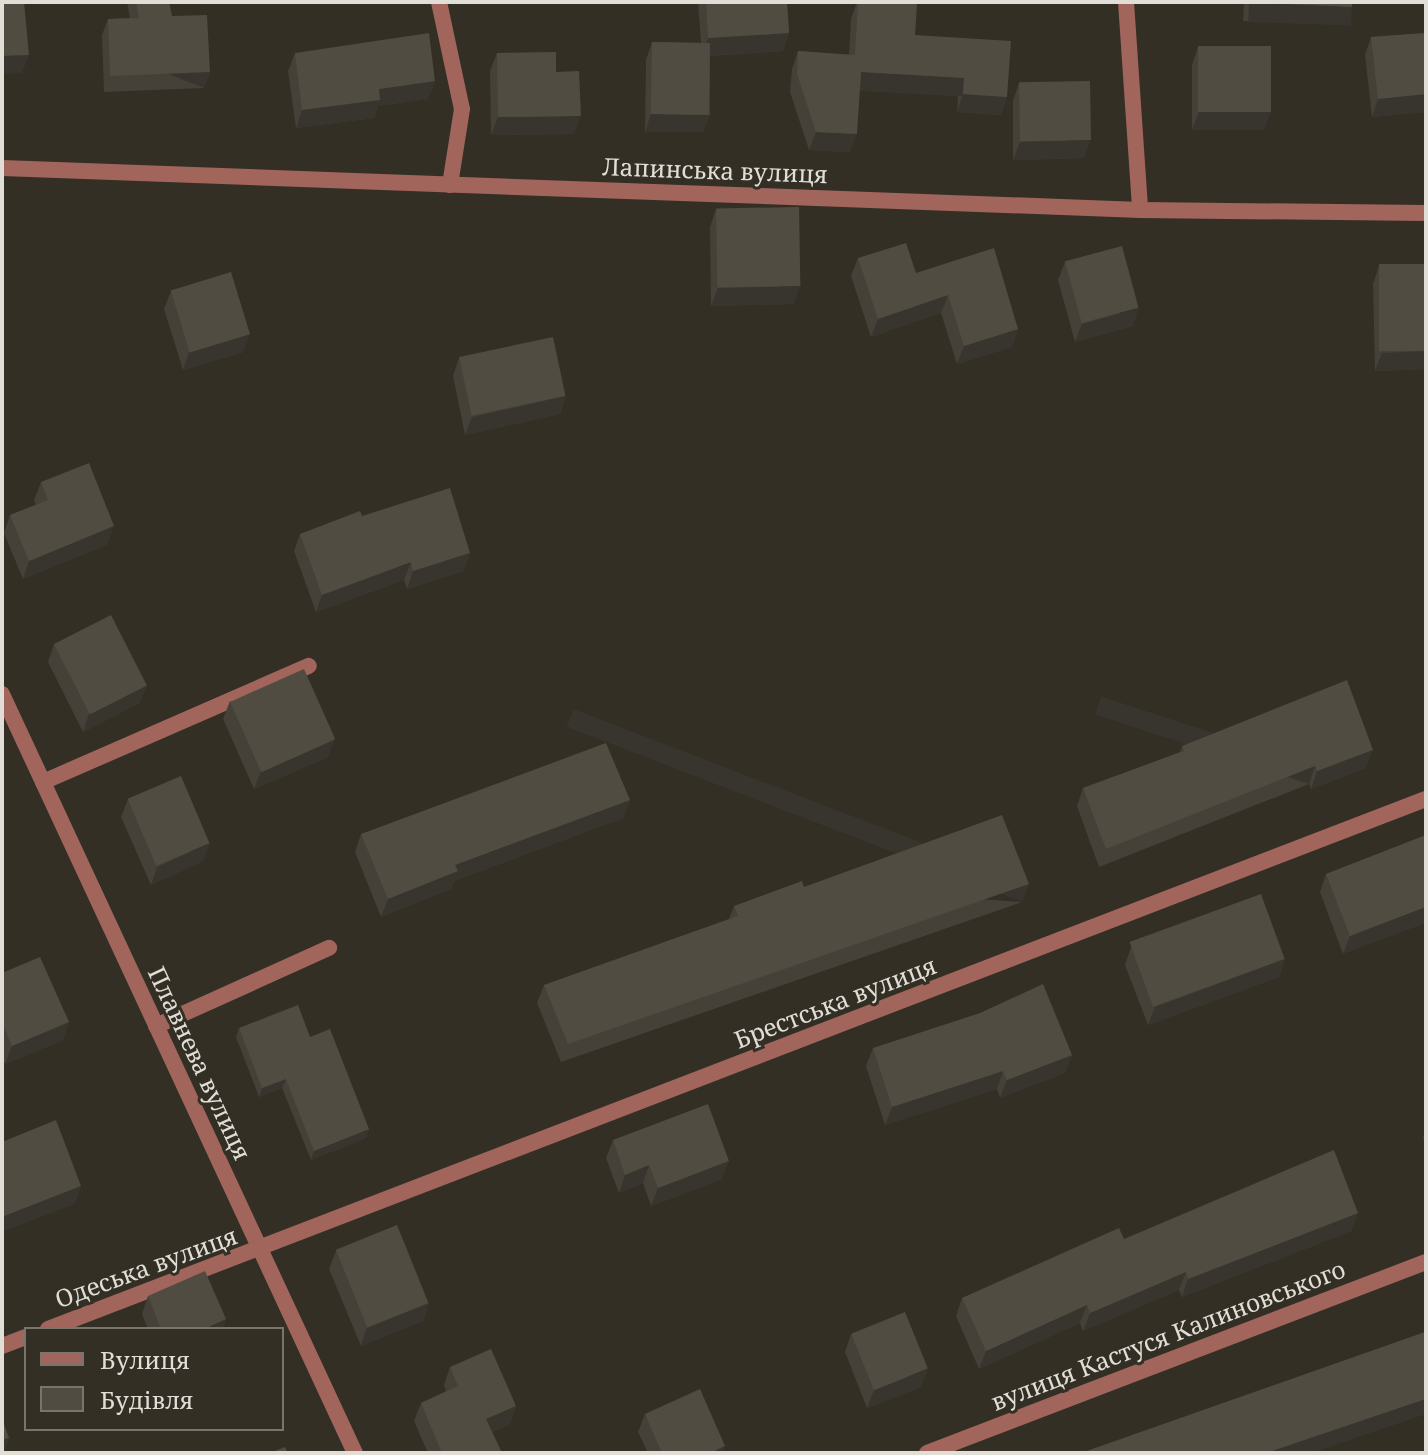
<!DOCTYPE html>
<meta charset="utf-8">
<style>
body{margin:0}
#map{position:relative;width:1428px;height:1455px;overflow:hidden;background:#332f25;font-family:"Noto Serif",serif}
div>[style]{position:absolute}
.lane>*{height:16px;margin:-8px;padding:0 8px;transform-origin:8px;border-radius:8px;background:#a1655b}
.street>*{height:16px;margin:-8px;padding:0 8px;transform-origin:8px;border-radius:8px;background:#a1655b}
.wall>*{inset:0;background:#454138}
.shaded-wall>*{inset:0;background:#38352e;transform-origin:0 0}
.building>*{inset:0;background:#504c41;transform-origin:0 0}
span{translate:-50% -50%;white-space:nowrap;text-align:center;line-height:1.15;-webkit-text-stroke:6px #332f25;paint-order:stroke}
.street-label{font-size:24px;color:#e0ded7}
.frame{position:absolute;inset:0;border:4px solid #e0ded7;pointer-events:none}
.legend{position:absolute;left:24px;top:1327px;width:260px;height:104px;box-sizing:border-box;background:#332f25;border:2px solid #78756c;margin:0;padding:10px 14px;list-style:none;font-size:24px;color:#e0ded7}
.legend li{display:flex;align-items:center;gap:16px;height:40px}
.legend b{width:40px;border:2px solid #78756c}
</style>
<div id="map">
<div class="lane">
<div style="left:43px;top:782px;width:290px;rotate:-23.6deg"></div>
<div style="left:156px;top:1026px;width:190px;rotate:-24.3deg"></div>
</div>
<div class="street">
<div style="left:439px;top:2px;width:109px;rotate:77.9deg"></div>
<div style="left:462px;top:109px;width:77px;rotate:99deg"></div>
<div style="left:1126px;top:2px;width:208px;rotate:86.1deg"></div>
<div style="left:2px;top:168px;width:1139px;rotate:2.11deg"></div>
<div style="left:1140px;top:210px;width:286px;rotate:0.6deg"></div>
<div style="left:2px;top:694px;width:837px;rotate:65.06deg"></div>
<div style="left:48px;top:1329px;width:1476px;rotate:-21.04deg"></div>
<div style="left:2px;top:1346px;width:26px;rotate:-21deg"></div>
<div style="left:927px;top:1453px;width:534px;rotate:-20.95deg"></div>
</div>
<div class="wall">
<div style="clip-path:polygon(127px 2px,169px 2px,172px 16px,210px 72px,204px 88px,104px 92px,102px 35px,108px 19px,130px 18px)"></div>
<div style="clip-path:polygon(698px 2px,787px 2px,789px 33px,783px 51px,710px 56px,710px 115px,703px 132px,645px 132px,646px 60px,652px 42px,701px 43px)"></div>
<div style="clip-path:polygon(857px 2px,915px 35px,1007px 97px,1001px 115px,957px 112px,958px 96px,859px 90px,850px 152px,809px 150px,790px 92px,792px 69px,798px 51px,849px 55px,851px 19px)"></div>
<div style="clip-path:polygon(1244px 2px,1352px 2px,1352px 7px,1345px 25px,1243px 21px)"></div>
<div style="clip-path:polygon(1426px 33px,1426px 112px,1372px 117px,1365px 55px,1371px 37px)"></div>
<div style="clip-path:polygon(1198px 47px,1264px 130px,1192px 130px,1192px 65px)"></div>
<div style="clip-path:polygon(295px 53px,435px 81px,428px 99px,378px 106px,374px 118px,296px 128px,288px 71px)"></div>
<div style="clip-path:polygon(497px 53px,556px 72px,574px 134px,491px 135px,490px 71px)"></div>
<div style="clip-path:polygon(1019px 83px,1084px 158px,1013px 160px,1013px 101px)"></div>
<div style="clip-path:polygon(716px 209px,794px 304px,711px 306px,710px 227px)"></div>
<div style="clip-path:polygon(858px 258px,916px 273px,1018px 329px,1012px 347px,957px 364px,941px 313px,871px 337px,851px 276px)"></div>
<div style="clip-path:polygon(1065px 262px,1133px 326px,1075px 342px,1058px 280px)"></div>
<div style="clip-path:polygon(1426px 264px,1426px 369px,1375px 371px,1373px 284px,1379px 266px)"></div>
<div style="clip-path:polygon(171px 291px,243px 352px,183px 370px,164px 309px)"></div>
<div style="clip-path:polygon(459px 358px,566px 396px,560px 414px,465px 435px,453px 376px)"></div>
<div style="clip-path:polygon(41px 482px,108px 544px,23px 579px,4px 533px,10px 515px,36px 505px,34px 500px)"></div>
<div style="clip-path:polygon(362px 516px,464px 571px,407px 589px,404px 580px,316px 612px,294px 551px,300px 534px)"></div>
<div style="clip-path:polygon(54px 644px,140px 703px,83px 732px,48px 662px)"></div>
<div style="clip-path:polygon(230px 701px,328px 757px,254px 789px,223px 719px)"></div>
<div style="clip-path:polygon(1182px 746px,1366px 768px,1311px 789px,1309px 784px,1099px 867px,1077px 806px,1083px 788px,1180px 752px)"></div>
<div style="clip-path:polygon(128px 799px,203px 861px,151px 885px,121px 817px)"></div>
<div style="clip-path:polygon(630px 800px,623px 818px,454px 881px,451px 889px,381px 917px,355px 852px,361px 834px)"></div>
<div style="clip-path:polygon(1426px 835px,1343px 954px,1320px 892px,1326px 874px)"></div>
<div style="clip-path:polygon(804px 887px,1022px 902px,561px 1062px,537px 1003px,544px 985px,729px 919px,734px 906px)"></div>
<div style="clip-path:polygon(1131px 947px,1285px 959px,1279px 977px,1148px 1025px,1125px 965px)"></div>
<div style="clip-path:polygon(2px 973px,69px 1022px,63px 1040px,5px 1064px,2px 1056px)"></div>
<div style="clip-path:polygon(239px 1028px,310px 1037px,369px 1129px,366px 1138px,311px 1160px,282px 1088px,259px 1097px,236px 1037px)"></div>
<div style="clip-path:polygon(873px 1048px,1072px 1055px,1065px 1073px,1000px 1098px,997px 1089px,885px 1125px,866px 1066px)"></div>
<div style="clip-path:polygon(1426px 1130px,1426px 1146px,1423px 1138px)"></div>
<div style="clip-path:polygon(613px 1140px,722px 1179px,651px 1206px,643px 1183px,619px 1193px,606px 1158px)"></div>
<div style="clip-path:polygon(1358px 1213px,1351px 1231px,1182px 1297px,1179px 1290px,1083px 1331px,1080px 1323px,979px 1369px,956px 1316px,962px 1298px,1124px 1239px)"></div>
<div style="clip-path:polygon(336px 1251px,429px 1303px,423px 1321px,361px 1346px,329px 1269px)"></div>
<div style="clip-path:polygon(148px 1296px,226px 1319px,223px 1329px,148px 1329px,142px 1314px)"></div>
<div style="clip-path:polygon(851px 1334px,921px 1387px,867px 1408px,845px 1352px)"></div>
<div style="clip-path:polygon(450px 1367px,516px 1406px,510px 1424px,492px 1432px,502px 1453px,428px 1453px,414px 1421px,421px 1403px,446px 1391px,444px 1385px)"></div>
<div style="clip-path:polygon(645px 1414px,723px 1453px,648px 1453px,638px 1432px)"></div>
</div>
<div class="shaded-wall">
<div style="left:1249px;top:3px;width:103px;height:19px;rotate:2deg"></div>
<div style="clip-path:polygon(789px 33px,783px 51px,701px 56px,708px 38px)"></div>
<div style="clip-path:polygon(29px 55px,22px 73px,2px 74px,2px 56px)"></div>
<div style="left:210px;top:72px;width:17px;height:100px;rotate:111deg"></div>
<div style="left:861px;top:72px;width:103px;height:19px;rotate:3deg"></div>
<div style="clip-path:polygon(435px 81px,428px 99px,378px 106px,374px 118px,296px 128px,302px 110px,379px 89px)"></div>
<div style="clip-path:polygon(963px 94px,1007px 97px,1001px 115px,957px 112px)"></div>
<div style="clip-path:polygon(1426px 94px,1426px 112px,1372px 117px,1378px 99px)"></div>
<div style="clip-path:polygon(1199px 112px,1271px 112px,1264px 130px,1192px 130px)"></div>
<div style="clip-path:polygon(651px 114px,710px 115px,703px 132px,645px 132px)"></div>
<div style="clip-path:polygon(581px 116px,574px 134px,491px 135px,498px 117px)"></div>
<div style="clip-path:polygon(816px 132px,857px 134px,850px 152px,809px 150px)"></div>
<div style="clip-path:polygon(1091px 140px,1084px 158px,1013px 160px,1020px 142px)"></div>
<div style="clip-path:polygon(800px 286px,794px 304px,711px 306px,718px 288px)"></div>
<div style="clip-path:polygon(948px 295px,941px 313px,871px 337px,878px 319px)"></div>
<div style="clip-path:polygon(1139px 308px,1133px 326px,1075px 342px,1082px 324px)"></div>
<div style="clip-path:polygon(1018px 329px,1012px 347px,957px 364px,964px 346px)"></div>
<div style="clip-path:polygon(250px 334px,243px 352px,183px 370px,189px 352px)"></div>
<div style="clip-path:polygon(1426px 351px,1426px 369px,1375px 371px,1382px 353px)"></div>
<div style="clip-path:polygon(566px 396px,560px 414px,465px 435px,472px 417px)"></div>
<div style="clip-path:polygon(114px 526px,108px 544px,23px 579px,29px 561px)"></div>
<div style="clip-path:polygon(470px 553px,464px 571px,407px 589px,413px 571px)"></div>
<div style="clip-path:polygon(411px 562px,404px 580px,316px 612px,322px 595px)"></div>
<div style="clip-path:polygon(147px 685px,140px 703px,83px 732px,89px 714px)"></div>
<div style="clip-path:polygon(335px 739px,328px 757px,254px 789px,261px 771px)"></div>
<div style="clip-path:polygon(1373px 750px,1366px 768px,1311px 789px,1317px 771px)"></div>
<div style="left:1315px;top:766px;width:19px;height:225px;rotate:108deg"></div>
<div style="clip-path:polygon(630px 800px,623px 818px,454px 881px,451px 889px,381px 917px,388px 899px,455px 865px)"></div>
<div style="clip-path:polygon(210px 843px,203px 861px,151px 885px,157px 867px)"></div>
<div style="left:1029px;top:884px;width:19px;height:488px;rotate:111deg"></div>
<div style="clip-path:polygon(1426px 907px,1426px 923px,1343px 954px,1350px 936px)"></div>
<div style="clip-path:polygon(1285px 959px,1279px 977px,1148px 1025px,1155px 1007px)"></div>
<div style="clip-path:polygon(69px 1022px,63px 1040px,5px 1064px,12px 1046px)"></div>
<div style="clip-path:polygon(1072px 1055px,1065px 1073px,1000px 1098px,1007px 1080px)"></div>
<div style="clip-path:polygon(1003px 1071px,997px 1089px,885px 1125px,892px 1107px)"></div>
<div style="clip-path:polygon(286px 1079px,282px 1088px,259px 1097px,262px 1088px)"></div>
<div style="clip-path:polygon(369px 1129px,366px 1138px,311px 1160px,314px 1151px)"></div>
<div style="clip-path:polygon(729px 1161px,722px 1179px,651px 1206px,658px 1188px)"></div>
<div style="clip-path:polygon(649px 1165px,643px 1183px,619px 1193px,625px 1175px)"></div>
<div style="clip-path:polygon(81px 1186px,75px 1204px,2px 1232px,2px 1217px)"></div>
<div style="clip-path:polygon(1358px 1213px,1351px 1231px,1182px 1297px,1188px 1279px)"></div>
<div style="clip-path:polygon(1186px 1272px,1179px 1290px,1083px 1331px,1090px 1313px)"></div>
<div style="clip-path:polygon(429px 1303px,423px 1321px,361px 1346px,367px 1328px)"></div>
<div style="clip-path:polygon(1087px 1305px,1080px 1323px,979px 1369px,986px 1351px)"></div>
<div style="clip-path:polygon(226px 1319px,223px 1329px,204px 1329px)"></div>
<div style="clip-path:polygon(928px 1369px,921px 1387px,867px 1408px,874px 1390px)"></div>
<div style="clip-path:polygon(1426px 1399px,1426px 1414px,1312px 1453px,1266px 1453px)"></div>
<div style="clip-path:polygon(516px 1406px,510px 1424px,480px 1437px,486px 1419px)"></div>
<div style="clip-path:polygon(9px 1438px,4px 1453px,2px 1453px,2px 1440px)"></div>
<div style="clip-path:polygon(725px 1446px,723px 1453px,710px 1453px)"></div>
</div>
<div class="building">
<div style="clip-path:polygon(2px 2px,24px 2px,29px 55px,2px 56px)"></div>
<div style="clip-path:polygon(136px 2px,169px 2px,172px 16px,207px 15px,210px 72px,110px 76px,108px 19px,139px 18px)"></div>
<div style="clip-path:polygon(706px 2px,787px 2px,789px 33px,708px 38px)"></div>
<div style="clip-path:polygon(858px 2px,917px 4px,915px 35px,1011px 41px,1007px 97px,963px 94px,964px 78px,861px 72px,857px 134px,816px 132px,797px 74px,798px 51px,855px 55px)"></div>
<div style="clip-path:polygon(1250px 2px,1352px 2px,1352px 7px)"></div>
<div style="clip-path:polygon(429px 33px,435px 81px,379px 89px,380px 100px,302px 110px,295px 53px)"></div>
<div style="clip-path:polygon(1426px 33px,1426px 94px,1378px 99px,1371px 37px)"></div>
<div style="left:652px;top:42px;width:58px;height:72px;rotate:1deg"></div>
<div style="left:1271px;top:46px;width:66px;height:73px;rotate:90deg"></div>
<div style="clip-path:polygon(556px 52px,556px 72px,579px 71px,581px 116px,498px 117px,497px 53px)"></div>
<div style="left:1090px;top:81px;width:59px;height:71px;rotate:89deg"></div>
<div style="left:799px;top:207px;width:79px;height:83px;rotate:89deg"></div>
<div style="clip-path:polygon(906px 243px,916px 273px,994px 248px,1018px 329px,964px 346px,948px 295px,878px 319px,858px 258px)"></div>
<div style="left:1122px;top:246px;width:64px;height:59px;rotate:75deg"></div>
<div style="left:1426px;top:264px;width:87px;height:47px;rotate:90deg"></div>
<div style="left:231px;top:272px;width:65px;height:63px;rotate:73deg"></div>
<div style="left:553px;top:337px;width:60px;height:96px;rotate:78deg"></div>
<div style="clip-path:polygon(89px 463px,114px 526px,29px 561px,10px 515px,48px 500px,41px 482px)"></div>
<div style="clip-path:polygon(450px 488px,470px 553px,413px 571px,411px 562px,322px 595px,300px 534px,360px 511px,362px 516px)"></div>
<div style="left:111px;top:615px;width:79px;height:64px;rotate:63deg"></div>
<div style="left:304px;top:669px;width:77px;height:81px;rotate:66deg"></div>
<div style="clip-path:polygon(1347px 680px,1373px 750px,1317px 771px,1315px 766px,1106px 849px,1083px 788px,1184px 751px,1182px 746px)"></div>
<div style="clip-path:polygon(606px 743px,630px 800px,455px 865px,458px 871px,388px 899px,361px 834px)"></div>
<div style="left:181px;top:776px;width:73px;height:58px;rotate:67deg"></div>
<div style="clip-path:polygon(1002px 815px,1029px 884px,568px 1044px,544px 985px,738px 916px,734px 906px,802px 881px,804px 887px)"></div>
<div style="clip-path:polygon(1426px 835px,1426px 907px,1350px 936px,1326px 874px)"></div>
<div style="left:1261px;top:894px;width:69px;height:140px;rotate:70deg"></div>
<div style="clip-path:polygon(40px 957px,69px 1022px,12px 1046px,2px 1023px,2px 973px)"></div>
<div style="clip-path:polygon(1043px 984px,1072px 1055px,1007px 1080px,1003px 1071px,892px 1107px,873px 1048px,980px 1013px)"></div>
<div style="clip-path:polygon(298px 1005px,310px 1037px,330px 1029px,369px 1129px,314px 1151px,286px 1079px,262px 1088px,239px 1028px)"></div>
<div style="clip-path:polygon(708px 1104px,729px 1161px,658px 1188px,649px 1165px,625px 1175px,613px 1140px)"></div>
<div style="clip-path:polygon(56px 1120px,81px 1186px,2px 1217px,2px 1142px)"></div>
<div style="clip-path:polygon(1334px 1150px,1358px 1213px,1188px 1279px,1186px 1272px,1090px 1313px,1087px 1305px,986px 1351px,962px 1298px,1119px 1228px,1124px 1239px)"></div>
<div style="left:397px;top:1225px;width:84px;height:66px;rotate:68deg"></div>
<div style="clip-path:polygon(205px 1271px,226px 1319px,204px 1329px,161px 1329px,148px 1296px)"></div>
<div style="left:905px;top:1312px;width:61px;height:58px;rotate:68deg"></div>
<div style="clip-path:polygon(1425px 1332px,1426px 1336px,1426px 1399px,1266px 1453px,1081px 1453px)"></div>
<div style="clip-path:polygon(491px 1349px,516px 1406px,486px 1419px,502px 1453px,442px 1453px,421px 1403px,458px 1386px,450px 1367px)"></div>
<div style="clip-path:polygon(700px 1389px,725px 1446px,710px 1453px,662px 1453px,645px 1414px)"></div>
<div style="clip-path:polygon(2px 1418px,9px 1438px,2px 1440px)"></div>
<div style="clip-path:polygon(285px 1447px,288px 1453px,270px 1453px)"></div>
</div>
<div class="street-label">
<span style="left:715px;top:170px;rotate:2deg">Лапинська вулиця</span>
<span style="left:835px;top:1002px;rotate:-21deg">Брестська вулиця</span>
<span style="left:200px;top:1063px;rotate:65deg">Плавнева вулиця</span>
<span style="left:146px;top:1267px;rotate:-20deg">Одеська вулиця</span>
<span style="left:1168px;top:1335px;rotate:-21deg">вулиця Кастуся Калиновського</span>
</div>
<div class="frame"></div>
<ul class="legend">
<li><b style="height:10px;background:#a1655b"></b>Вулиця</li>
<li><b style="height:22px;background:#504c41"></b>Будівля</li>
</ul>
</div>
